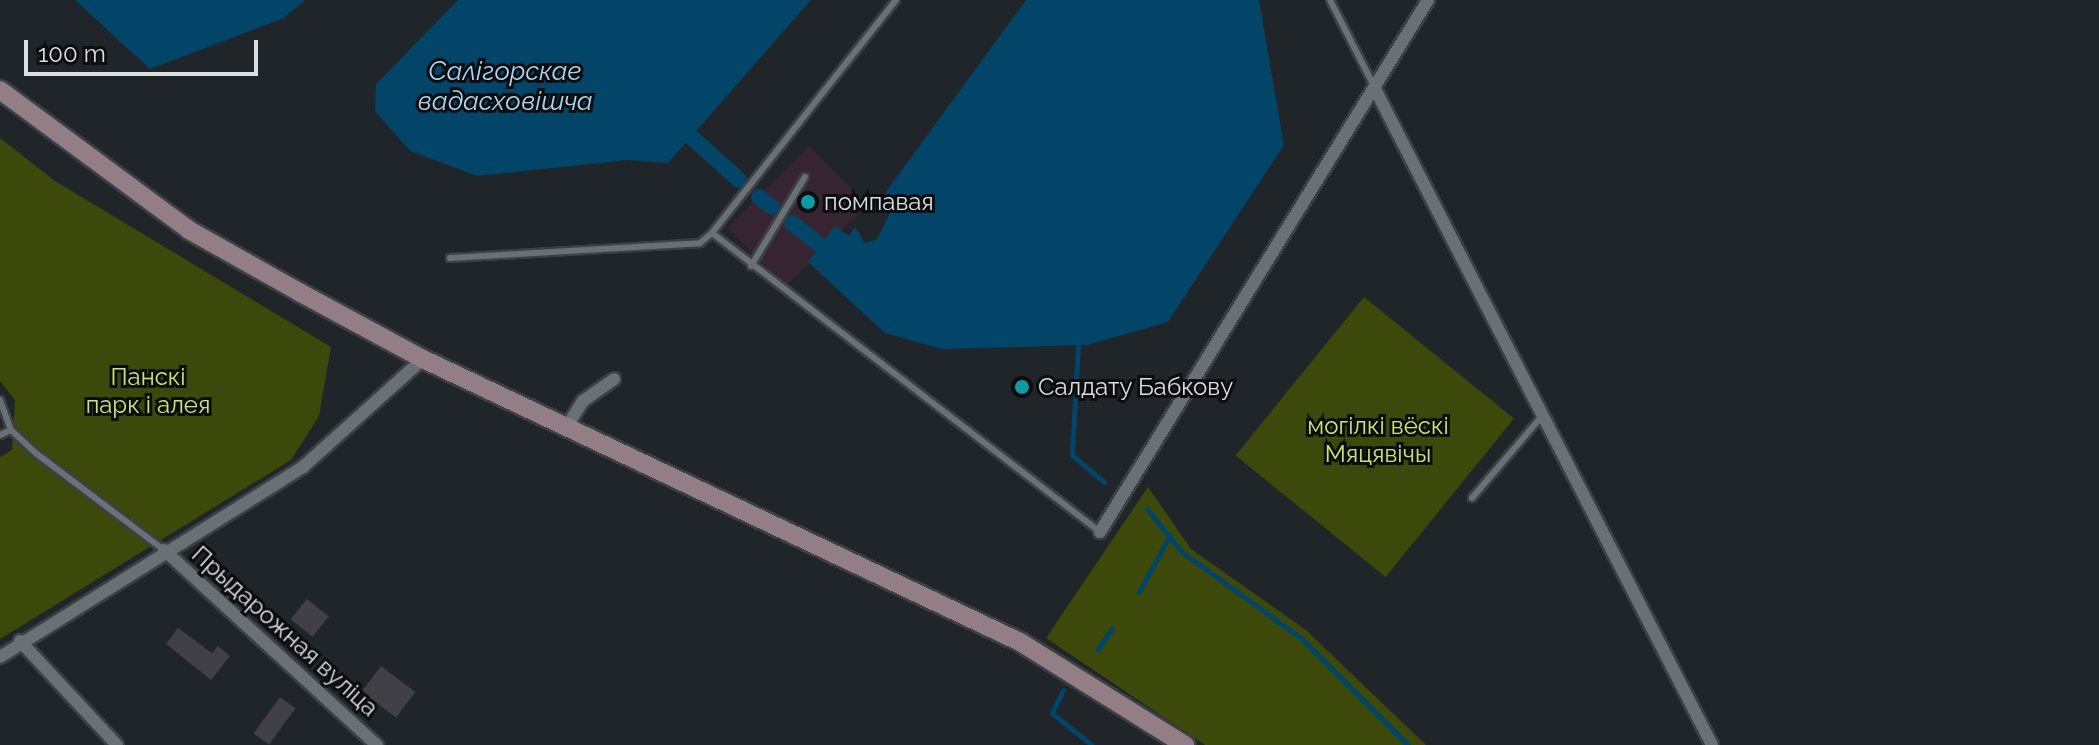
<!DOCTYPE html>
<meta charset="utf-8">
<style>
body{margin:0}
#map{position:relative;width:2099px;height:745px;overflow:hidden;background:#1f2529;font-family:Raleway,sans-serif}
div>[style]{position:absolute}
.industrial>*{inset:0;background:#362530;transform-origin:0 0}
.green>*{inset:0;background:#3c490a;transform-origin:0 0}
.water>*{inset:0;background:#034469}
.stream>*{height:5px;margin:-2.5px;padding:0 2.5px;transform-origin:2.5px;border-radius:2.5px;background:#034469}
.canal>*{height:16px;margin:-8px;padding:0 8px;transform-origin:8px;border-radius:8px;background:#034469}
.building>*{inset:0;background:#414047;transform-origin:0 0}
.roads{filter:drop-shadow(2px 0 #3b4044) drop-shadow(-2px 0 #3b4044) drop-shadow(0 2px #3b4044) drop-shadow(0 -2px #3b4044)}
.service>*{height:6px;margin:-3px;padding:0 3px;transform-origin:3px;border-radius:3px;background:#6a7176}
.minor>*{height:12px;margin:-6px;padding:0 6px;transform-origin:6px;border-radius:6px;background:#6a7176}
.secondary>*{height:18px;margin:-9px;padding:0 9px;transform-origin:9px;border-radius:9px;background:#937e86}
.dots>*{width:22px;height:22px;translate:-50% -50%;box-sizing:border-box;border:4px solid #0b0d0f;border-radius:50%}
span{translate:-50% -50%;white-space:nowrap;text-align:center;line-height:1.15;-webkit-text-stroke:6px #0b0d0f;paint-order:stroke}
.poi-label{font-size:24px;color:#dbdfe2}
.left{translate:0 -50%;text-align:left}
.park-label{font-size:24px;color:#c9e478}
.street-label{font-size:24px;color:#dbdfe2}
.water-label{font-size:26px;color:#afd3ef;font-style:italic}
.scale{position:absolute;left:24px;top:40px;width:234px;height:36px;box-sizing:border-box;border:4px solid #dbdfe2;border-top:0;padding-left:10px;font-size:24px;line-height:28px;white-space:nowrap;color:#dbdfe2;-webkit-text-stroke:6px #0b0d0f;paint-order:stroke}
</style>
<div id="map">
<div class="industrial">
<div style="left:809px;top:146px;width:83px;height:116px;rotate:45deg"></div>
</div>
<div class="green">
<div style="clip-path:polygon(0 138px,55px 181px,331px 347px,319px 416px,291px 460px,0 639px,0 457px,12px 450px,15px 400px,0 381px)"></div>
<div style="left:1364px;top:297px;width:193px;height:204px;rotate:39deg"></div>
<div style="clip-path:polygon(1148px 487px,1191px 549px,1306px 630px,1426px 745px,1205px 745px,1046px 638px)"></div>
</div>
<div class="water">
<div style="clip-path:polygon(75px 0,305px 0,284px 18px,150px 69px)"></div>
<div style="clip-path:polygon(458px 0,811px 0,668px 163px,628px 160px,477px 176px,410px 151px,375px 111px,376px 84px)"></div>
<div style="clip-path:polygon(1026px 0,1259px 0,1284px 145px,1168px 322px,1087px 345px,942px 349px,885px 333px,808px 262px,835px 226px,849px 236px,855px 227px,865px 243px,877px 239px,891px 211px,885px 193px)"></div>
</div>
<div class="stream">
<div style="left:1078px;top:346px;width:109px;rotate:93.2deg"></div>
<div style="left:1072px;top:455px;width:42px;rotate:40.2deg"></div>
<div style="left:1147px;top:509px;width:55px;rotate:50.9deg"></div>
<div style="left:1182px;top:552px;width:148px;rotate:35.9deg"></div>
<div style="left:1302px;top:639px;width:150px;rotate:45deg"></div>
<div style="left:1139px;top:592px;width:65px;rotate:-61.5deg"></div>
<div style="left:1098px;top:649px;width:25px;rotate:-56deg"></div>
<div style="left:1063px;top:690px;width:25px;rotate:116deg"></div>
<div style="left:1052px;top:713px;width:51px;rotate:38.7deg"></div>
</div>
<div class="canal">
<div style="left:675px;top:122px;width:86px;rotate:42.2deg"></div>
<div style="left:759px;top:197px;width:16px;rotate:38deg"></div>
<div style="left:792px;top:223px;width:36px;rotate:38deg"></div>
</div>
<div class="building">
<div style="left:307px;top:599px;width:28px;height:26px;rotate:39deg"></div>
<div style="clip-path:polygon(178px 628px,212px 653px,218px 646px,230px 656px,211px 680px,166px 644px)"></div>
<div style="left:381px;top:666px;width:43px;height:32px;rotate:37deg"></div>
<div style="left:280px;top:697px;width:19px;height:45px;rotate:36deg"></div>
</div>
<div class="roads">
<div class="service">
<div style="left:896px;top:0;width:297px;rotate:128.3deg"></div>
<div style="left:712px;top:233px;width:490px;rotate:37.6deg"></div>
<div style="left:1330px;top:0;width:97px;rotate:62.9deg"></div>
<div style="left:450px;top:258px;width:250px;rotate:-3.4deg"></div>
<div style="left:700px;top:243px;width:16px;rotate:-40deg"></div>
<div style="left:751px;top:266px;width:104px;rotate:-58.8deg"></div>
<div style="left:0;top:400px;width:32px;rotate:70deg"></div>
<div style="left:11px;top:430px;width:35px;rotate:43deg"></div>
<div style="left:37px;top:454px;width:159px;rotate:37.1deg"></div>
<div style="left:0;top:435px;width:12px;rotate:-24deg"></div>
<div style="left:1472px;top:498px;width:109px;rotate:-49.5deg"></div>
</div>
<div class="minor">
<div style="left:1375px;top:89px;width:737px;rotate:62.81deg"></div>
<div style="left:566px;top:428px;width:32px;rotate:-58deg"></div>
<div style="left:583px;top:401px;width:38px;rotate:-35deg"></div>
<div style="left:1100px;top:532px;width:625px;rotate:-58.34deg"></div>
<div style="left:164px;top:550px;width:289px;rotate:42.5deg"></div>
<div style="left:20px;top:641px;width:142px;rotate:47deg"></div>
<div style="left:0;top:657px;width:358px;rotate:-32.1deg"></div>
<div style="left:303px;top:467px;width:161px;rotate:-42deg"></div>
</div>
<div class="secondary">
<div style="left:0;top:90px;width:235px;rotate:36.5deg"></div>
<div style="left:189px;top:230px;width:126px;rotate:29.4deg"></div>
<div style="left:299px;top:292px;width:141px;rotate:28.4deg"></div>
<div style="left:423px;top:359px;width:661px;rotate:25.36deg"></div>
<div style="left:1020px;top:642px;width:195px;rotate:32deg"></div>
</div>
</div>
<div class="dots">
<div style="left:808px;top:202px;background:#0f9aa8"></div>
<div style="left:1022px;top:387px;background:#0f9aa8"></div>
</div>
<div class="poi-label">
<span class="left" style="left:824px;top:202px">помпавая</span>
<span class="left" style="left:1038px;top:387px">Салдату Бабкову</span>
</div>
<div class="park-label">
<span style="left:148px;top:391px">Панскі<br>парк і алея</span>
<span style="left:1378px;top:440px">могілкі вёскі<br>Мяцявічы</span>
</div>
<div class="street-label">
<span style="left:285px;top:631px;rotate:42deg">Прыдарожная вуліца</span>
</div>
<div class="water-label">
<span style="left:505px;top:87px">Салігорскае<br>вадасховішча</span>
</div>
<div class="scale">100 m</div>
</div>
